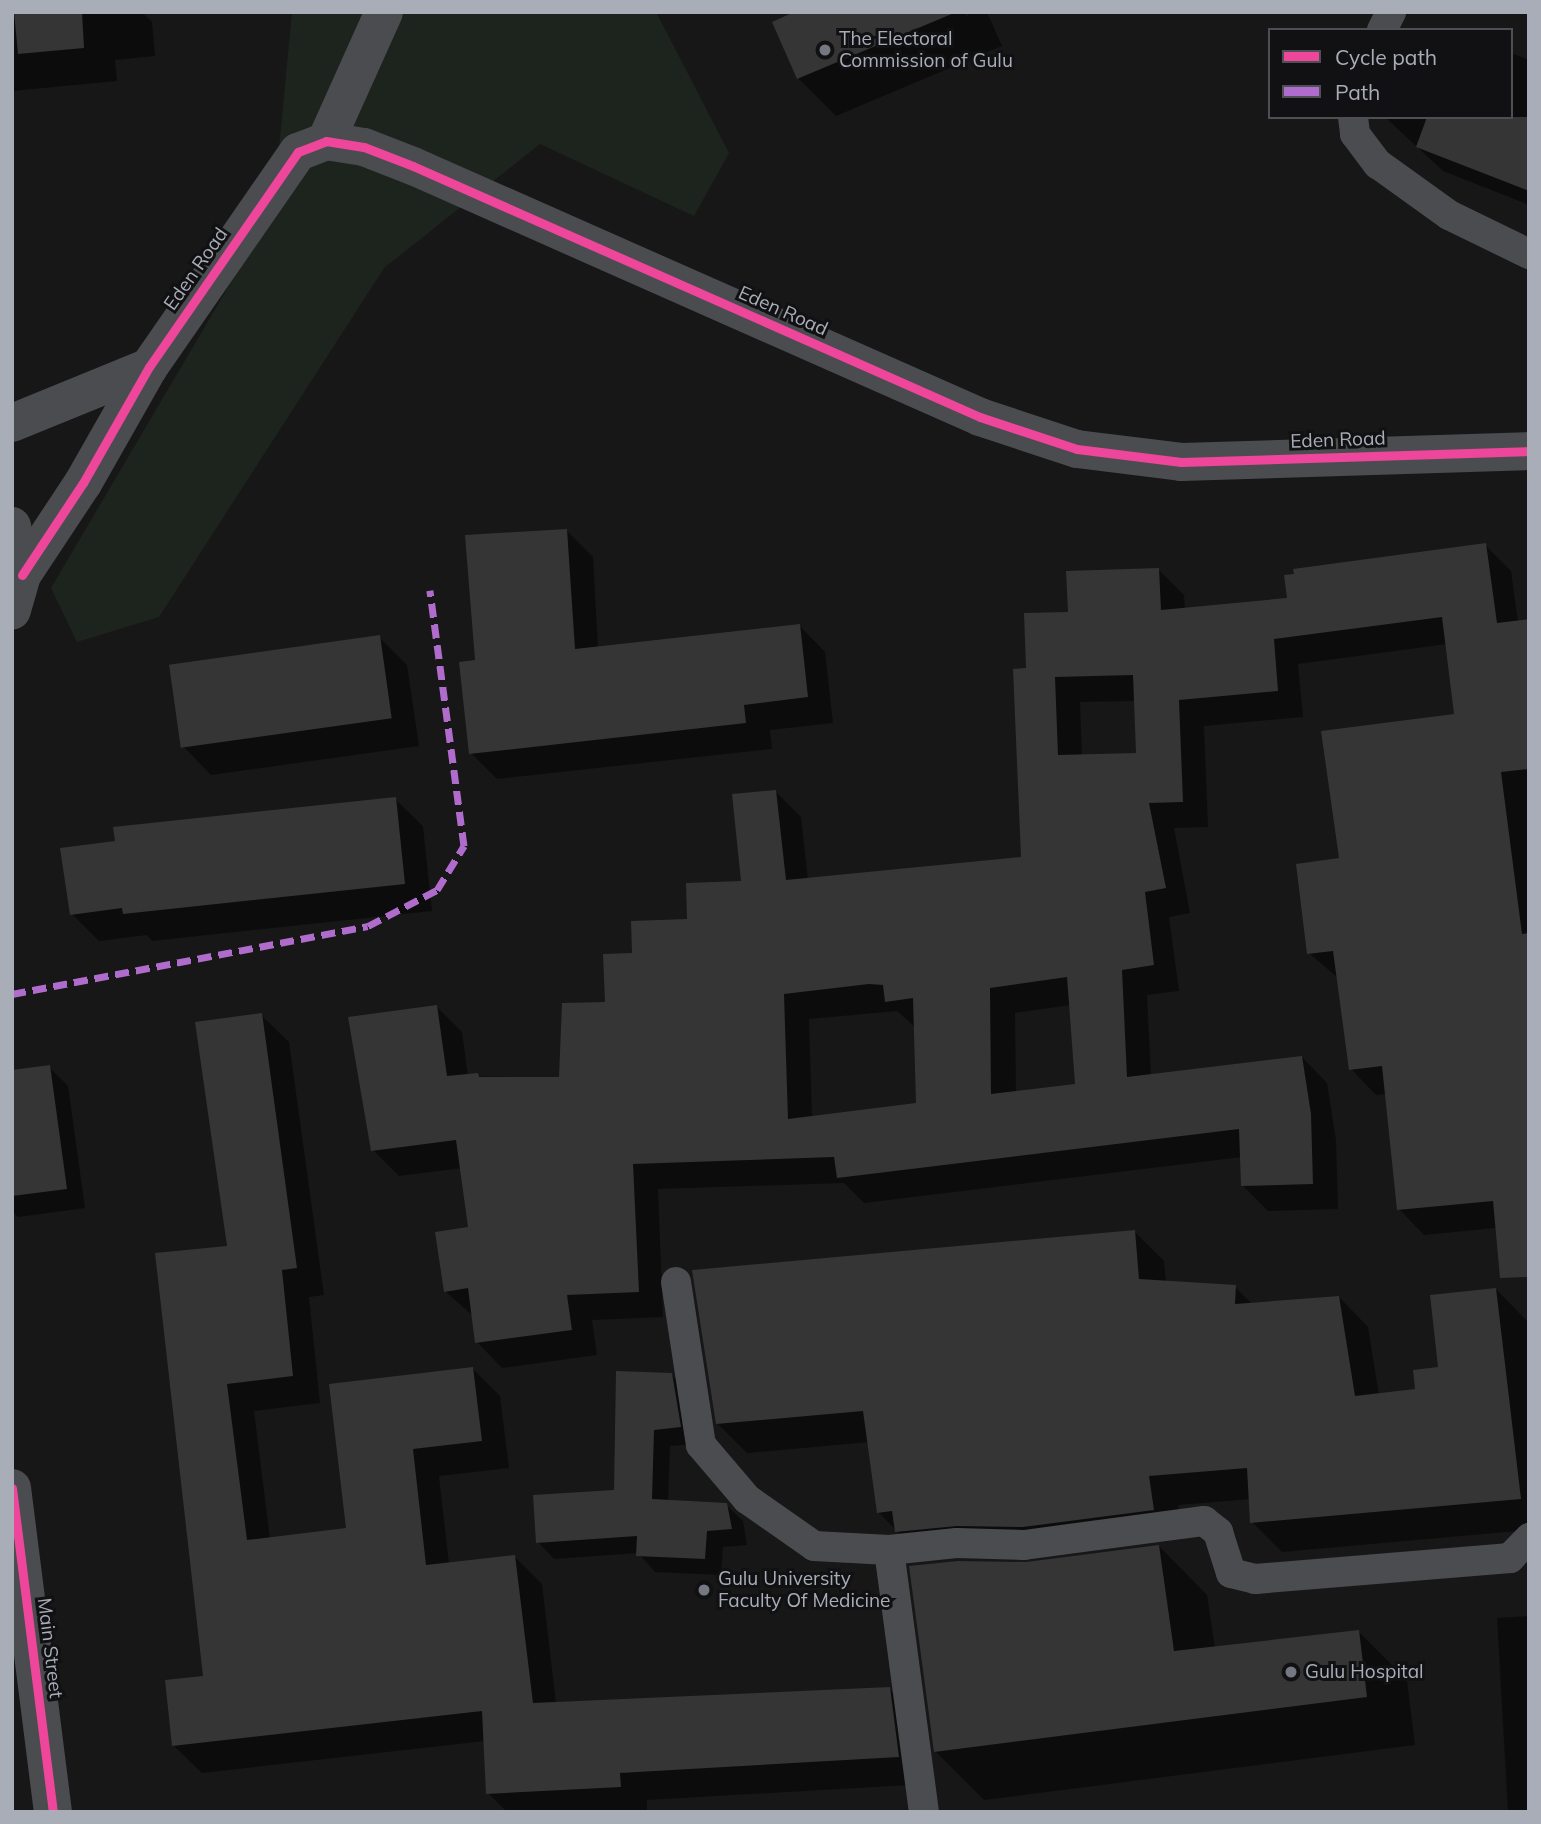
<!DOCTYPE html>
<style>
body{margin:0}
#map{position:relative;width:1541px;height:1824px;overflow:hidden;background:#171717;font-family:Mulish,sans-serif}
div>[style]{position:absolute}
.green>*{inset:0;background:#1d241e}
.shadow>*{inset:0;background:#0007}
.building>*{inset:0;background:#353536;transform-origin:0 0}
.service>*{height:30px;margin:-15px;padding:0 15px;transform-origin:15px;border-radius:15px;background:#4b4c50}
.minor>*{height:38px;margin:-19px;padding:0 19px;transform-origin:19px;border-radius:19px;background:#4b4c50}
.tertiary>*{height:38px;margin:-19px;padding:0 19px;transform-origin:19px;border-radius:19px;background:#4b4c50}
.quiet>*{height:7px;margin-top:-3.5px;transform-origin:0;background:repeating-linear-gradient(90deg,#b06ccc 0 14px,transparent 0 21px)}
.cycleway>*{height:9px;margin:-4.5px;padding:0 4.5px;transform-origin:4.5px;border-radius:4.5px;background:#ed469a}
.dots>*{width:19px;height:19px;translate:-50% -50%;box-sizing:border-box;border:4px solid #111113;border-radius:50%}
span{translate:-50% -50%;white-space:nowrap;text-align:center;line-height:1.15;-webkit-text-stroke:6px #111113;paint-order:stroke}
.poi-label{font-size:19px;color:#a8adb8}
.left{translate:0 -50%;text-align:left}
.street-label{font-size:19px;color:#a8adb8}
.frame{position:absolute;inset:0;border:14px solid #a8adb8;pointer-events:none}
.legend{position:absolute;left:1268px;top:28px;width:245px;height:91px;box-sizing:border-box;background:#111113;border:2px solid #4d4f55;margin:0;padding:9px 12px;list-style:none;font-size:21px;color:#a8adb8}
.legend li{display:flex;align-items:center;gap:14px;height:35px}
.legend b{width:35px;border:2px solid #4d4f55}
</style>
<div id="map">
<div class="green">
<div style="clip-path:polygon(292px 12px,656px 12px,729px 153px,694px 216px,540px 144px,384px 268px,159px 617px,77px 642px,51px 588px,273px 211px)"></div>
</div>
<div class="shadow">
<div style="clip-path:polygon(12px 12px,142px 12px,152px 22px,155px 56px,115px 60px,117px 81px,12px 91px)"></div>
<div style="clip-path:polygon(799px 12px,965px 12px,967px 17px,969px 12px,987px 12px,1002px 46px,836px 116px,798px 78px)"></div>
<div style="clip-path:polygon(1511px 53px,1529px 60px,1529px 205px,1443px 171px,1387px 119px,1511px 117px)"></div>
<div style="clip-path:polygon(566px 530px,593px 557px,598px 648px,799px 625px,825px 652px,833px 723px,770px 730px,772px 749px,497px 779px,471px 753px,477px 662px)"></div>
<div style="clip-path:polygon(evenodd,1485px 545px,1511px 571px,1518px 622px,1529px 621px,1529px 1243px,1505px 1227px,1424px 1235px,1399px 1209px,1387px 1094px,1376px 1095px,1351px 1069px,1338px 978px,1309px 953px,1341px 860px,1456px 715px,1447px 644px,1298px 664px,1303px 717px,1204px 726px,1208px 827px,1174px 828px,1190px 913px,1169px 917px,1179px 991px,1147px 995px,1151px 1076px,1302px 1057px,1327px 1083px,1336px 1140px,1338px 1209px,1268px 1211px,1242px 1185px,1242px 1157px,864px 1203px,844px 1183px,658px 1189px,663px 1317px,592px 1320px,597px 1355px,502px 1368px,477px 1342px,473px 1316px,445px 1291px,470px 1229px,462px 1168px,399px 1176px,373px 1150px,437px 1007px,462px 1032px,468px 1076px,561px 1078px,634px 955px,743px 882px,775px 791px,801px 817px,808px 880px,1023px 859px,1028px 670px,1070px 613px,1159px 570px,1184px 595px,1185px 609px,1289px 600px,1485px 545px,1135px 701px,1137px 755px,1082px 756px,1080px 702px,1135px 701px,1485px 545px,1071px 1005px,1077px 1085px,1016px 1093px,1015px 1013px,1071px 1005px,1485px 545px,897px 1011px,915px 1027px,917px 1105px,812px 1118px,809px 1019px,897px 1011px)"></div>
<div style="clip-path:polygon(379px 637px,407px 665px,419px 746px,211px 775px,183px 746px)"></div>
<div style="clip-path:polygon(395px 799px,423px 826px,432px 911px,152px 941px,147px 935px,99px 941px,72px 914px,117px 842px)"></div>
<div style="clip-path:polygon(261px 1015px,289px 1042px,324px 1295px,309px 1297px,320px 1403px,254px 1411px,270px 1539px,348px 1529px,473px 1369px,500px 1396px,509px 1468px,439px 1476px,449px 1564px,515px 1557px,542px 1584px,556px 1703px,889px 1689px,917px 1716px,926px 1784px,647px 1800px,647px 1812px,507px 1812px,488px 1793px,485px 1741px,202px 1773px,174px 1746px,205px 1678px,229px 1247px)"></div>
<div style="clip-path:polygon(49px 1067px,68px 1086px,85px 1208px,18px 1217px,12px 1211px,12px 1072px)"></div>
<div style="clip-path:polygon(1134px 1231px,1164px 1261px,1166px 1282px,1235px 1287px,1252px 1304px,1339px 1297px,1368px 1327px,1379px 1395px,1417px 1390px,1440px 1369px,1496px 1289px,1529px 1323px,1529px 1530px,1282px 1552px,1252px 1522px,1251px 1499px,1178px 1505px,1183px 1539px,1054px 1556px,988px 1555px,927px 1561px,879px 1513px,869px 1442px,747px 1453px,717px 1423px)"></div>
<div style="clip-path:polygon(672px 1375px,688px 1392px,696px 1444px,670px 1446px,668px 1502px,726px 1505px,743px 1521px,747px 1545px,723px 1547px,721px 1575px,655px 1572px,638px 1553px,554px 1559px,538px 1542px,615px 1492px)"></div>
<div style="clip-path:polygon(1159px 1546px,1207px 1595px,1215px 1648px,1358px 1631px,1407px 1680px,1415px 1745px,984px 1800px,935px 1751px,1026px 1564px)"></div>
<div style="clip-path:polygon(1529px 1616px,1529px 1812px,1508px 1812px,1497px 1618px)"></div>
</div>
<div class="building">
<div style="clip-path:polygon(14px 12px,82px 12px,84px 48px,18px 54px)"></div>
<div style="clip-path:polygon(794px 12px,954px 12px,954px 13px,797px 79px,772px 22px)"></div>
<div style="clip-path:polygon(1427px 117px,1529px 117px,1529px 191px,1416px 147px)"></div>
<div style="clip-path:polygon(567px 529px,575px 649px,800px 624px,808px 697px,744px 705px,746px 723px,469px 754px,459px 662px,475px 660px,465px 535px)"></div>
<div style="clip-path:polygon(evenodd,1486px 543px,1497px 623px,1529px 619px,1529px 769px,1501px 772px,1522px 934px,1529px 933px,1529px 1277px,1500px 1278px,1493px 1201px,1397px 1210px,1382px 1066px,1349px 1070px,1333px 951px,1307px 954px,1296px 864px,1339px 858px,1321px 731px,1454px 714px,1442px 617px,1274px 639px,1278px 691px,1179px 700px,1183px 802px,1149px 803px,1166px 888px,1145px 892px,1154px 965px,1122px 970px,1127px 1077px,1302px 1056px,1311px 1114px,1313px 1184px,1241px 1186px,1239px 1129px,837px 1178px,834px 1157px,633px 1164px,639px 1292px,567px 1295px,572px 1330px,475px 1343px,468px 1288px,444px 1292px,435px 1232px,468px 1227px,456px 1140px,371px 1151px,348px 1017px,437px 1005px,447px 1076px,478px 1073px,479px 1077px,559px 1077px,562px 1003px,605px 1002px,603px 954px,632px 953px,631px 921px,687px 919px,686px 883px,741px 881px,732px 794px,776px 790px,786px 880px,1021px 857px,1013px 669px,1026px 668px,1024px 613px,1068px 612px,1066px 571px,1159px 568px,1161px 610px,1287px 598px,1284px 575px,1294px 574px,1293px 569px,1486px 543px,1133px 675px,1136px 753px,1058px 755px,1055px 677px,1133px 675px,1486px 543px,1067px 977px,1075px 1084px,991px 1094px,990px 988px,1067px 977px,1486px 543px,869px 984px,883px 985px,885px 1002px,913px 998px,916px 1103px,788px 1119px,784px 994px,869px 984px)"></div>
<div style="left:380px;top:635px;width:84px;height:213px;rotate:82deg"></div>
<div style="clip-path:polygon(396px 797px,405px 884px,123px 914px,122px 908px,70px 915px,60px 848px,115px 841px,113px 827px)"></div>
<div style="clip-path:polygon(262px 1013px,297px 1268px,282px 1270px,293px 1376px,227px 1384px,247px 1540px,346px 1528px,329px 1384px,473px 1367px,482px 1441px,413px 1449px,426px 1565px,515px 1555px,533px 1703px,890px 1687px,899px 1757px,620px 1773px,621px 1787px,486px 1794px,482px 1711px,172px 1746px,165px 1680px,203px 1676px,155px 1253px,227px 1246px,195px 1022px)"></div>
<div style="clip-path:polygon(50px 1065px,67px 1189px,12px 1196px,12px 1070px)"></div>
<div style="clip-path:polygon(1135px 1230px,1139px 1279px,1236px 1285px,1235px 1304px,1339px 1296px,1355px 1396px,1415px 1389px,1413px 1370px,1438px 1367px,1430px 1295px,1496px 1288px,1521px 1499px,1250px 1523px,1247px 1468px,1149px 1476px,1154px 1510px,1023px 1527px,957px 1526px,895px 1532px,892px 1511px,877px 1513px,863px 1411px,716px 1424px,692px 1270px)"></div>
<div style="clip-path:polygon(616px 1371px,672px 1373px,681px 1427px,654px 1430px,652px 1499px,727px 1503px,732px 1529px,707px 1531px,705px 1559px,636px 1556px,637px 1536px,536px 1543px,533px 1495px,614px 1490px)"></div>
<div style="clip-path:polygon(1159px 1545px,1174px 1651px,1359px 1630px,1367px 1697px,934px 1752px,909px 1566px,958px 1561px,1026px 1562px)"></div>
</div>
<div class="service">
<div style="left:1382px;top:30px;width:20px;rotate:-63deg"></div>
<div style="left:1353px;top:117px;width:17px;rotate:83deg"></div>
<div style="left:1355px;top:134px;width:38px;rotate:53deg"></div>
<div style="left:1378px;top:164px;width:87px;rotate:35.7deg"></div>
<div style="left:1449px;top:215px;width:89px;rotate:26deg"></div>
<div style="left:676px;top:1282px;width:165px;rotate:81.3deg"></div>
<div style="left:701px;top:1445px;width:71px;rotate:49.6deg"></div>
<div style="left:747px;top:1499px;width:82px;rotate:35deg"></div>
<div style="left:814px;top:1546px;width:75px;rotate:3.1deg"></div>
<div style="left:889px;top:1550px;width:68px;rotate:-5.9deg"></div>
<div style="left:957px;top:1543px;width:67px;rotate:1.7deg"></div>
<div style="left:1024px;top:1545px;width:182px;rotate:-7.6deg"></div>
<div style="left:1204px;top:1521px;width:18px;rotate:38deg"></div>
<div style="left:1218px;top:1532px;width:43px;rotate:72.4deg"></div>
<div style="left:1231px;top:1573px;width:25px;rotate:14deg"></div>
<div style="left:1255px;top:1579px;width:256px;rotate:-4.7deg"></div>
<div style="left:1510px;top:1558px;width:28px;rotate:-46deg"></div>
<div style="left:889px;top:1550px;width:264px;rotate:82.4deg"></div>
</div>
<div class="minor">
<div style="left:326px;top:141px;width:141px;rotate:-65.8deg"></div>
</div>
<div class="tertiary">
<div style="left:12px;top:423px;width:148px;rotate:-22.2deg"></div>
<div style="left:12px;top:526px;width:50px;rotate:78.5deg"></div>
<div style="left:22px;top:575px;width:37px;rotate:106deg"></div>
<div style="left:22px;top:575px;width:110px;rotate:-56.5deg"></div>
<div style="left:83px;top:483px;width:133px;rotate:-60.4deg"></div>
<div style="left:149px;top:367px;width:262px;rotate:-55.3deg"></div>
<div style="left:298px;top:152px;width:30px;rotate:-21deg"></div>
<div style="left:326px;top:141px;width:38px;rotate:9deg"></div>
<div style="left:364px;top:147px;width:53px;rotate:21.2deg"></div>
<div style="left:413px;top:166px;width:620px;rotate:23.88deg"></div>
<div style="left:980px;top:417px;width:102px;rotate:18.3deg"></div>
<div style="left:1077px;top:449px;width:105px;rotate:7.1deg"></div>
<div style="left:1181px;top:462px;width:348px;rotate:-1.8deg"></div>
<div style="left:12px;top:1488px;width:327px;rotate:82.8deg"></div>
</div>
<div class="quiet">
<div style="left:12px;top:994px;width:362px;rotate:-10.8deg"></div>
<div style="left:368px;top:926px;width:78px;rotate:-27.6deg"></div>
<div style="left:437px;top:890px;width:52px;rotate:-58.5deg"></div>
<div style="left:464px;top:846px;width:258px;rotate:-97.6deg"></div>
</div>
<div class="cycleway">
<div style="left:22px;top:575px;width:110px;rotate:-56.5deg"></div>
<div style="left:83px;top:483px;width:133px;rotate:-60.4deg"></div>
<div style="left:149px;top:367px;width:262px;rotate:-55.3deg"></div>
<div style="left:298px;top:152px;width:30px;rotate:-21deg"></div>
<div style="left:326px;top:141px;width:38px;rotate:9deg"></div>
<div style="left:364px;top:147px;width:53px;rotate:21.2deg"></div>
<div style="left:413px;top:166px;width:620px;rotate:23.88deg"></div>
<div style="left:980px;top:417px;width:102px;rotate:18.3deg"></div>
<div style="left:1077px;top:449px;width:105px;rotate:7.1deg"></div>
<div style="left:1181px;top:462px;width:348px;rotate:-1.8deg"></div>
<div style="left:12px;top:1488px;width:327px;rotate:82.8deg"></div>
</div>
<div class="dots">
<div style="left:825px;top:50px;background:#757880"></div>
<div style="left:704px;top:1590px;background:#757880"></div>
<div style="left:1291px;top:1672px;background:#757880"></div>
</div>
<div class="poi-label">
<span class="left" style="left:839px;top:50px">The Electoral<br>Commission of Gulu</span>
<span class="left" style="left:718px;top:1590px">Gulu University<br>Faculty Of Medicine</span>
<span class="left" style="left:1305px;top:1672px">Gulu Hospital</span>
</div>
<div class="street-label">
<span style="left:196px;top:269px;rotate:-55deg">Eden Road</span>
<span style="left:783px;top:311px;rotate:24deg">Eden Road</span>
<span style="left:1338px;top:440px;rotate:-2deg">Eden Road</span>
<span style="left:50px;top:1648px;rotate:83deg">Main Street</span>
</div>
<div class="frame"></div>
<ul class="legend">
<li><b style="height:9px;background:#ed469a"></b>Cycle path</li>
<li><b style="height:9px;background:#b06ccc"></b>Path</li>
</ul>
</div>
